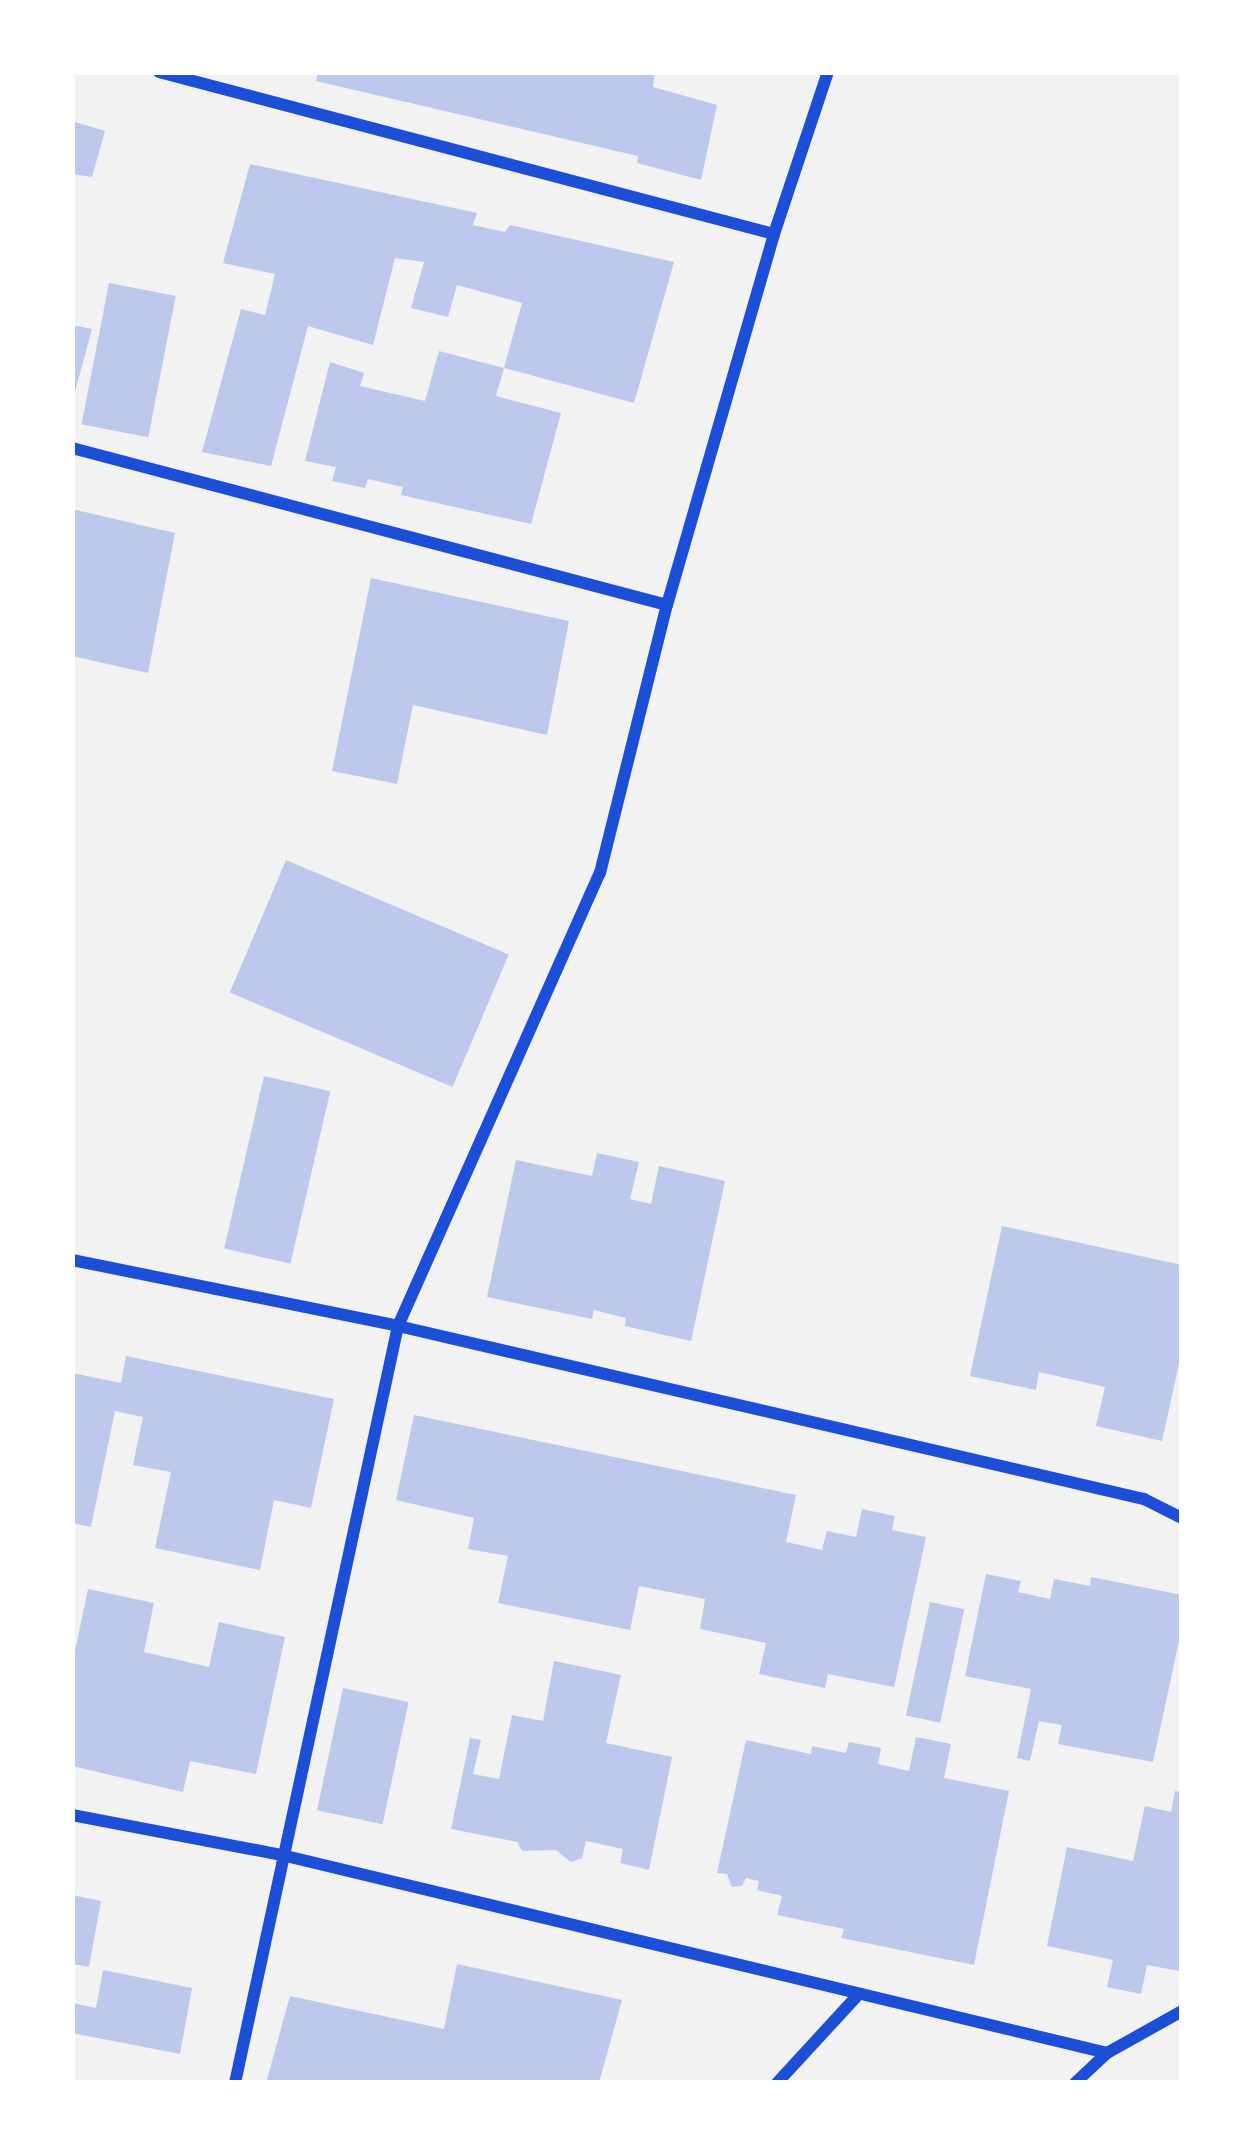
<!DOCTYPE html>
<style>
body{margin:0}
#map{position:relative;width:1254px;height:2155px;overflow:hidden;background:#f2f2f2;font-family:"Asap Condensed",sans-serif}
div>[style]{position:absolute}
.building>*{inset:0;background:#bdc9ec;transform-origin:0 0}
.minor>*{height:12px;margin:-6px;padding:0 6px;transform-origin:6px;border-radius:6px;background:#1d4ed8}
span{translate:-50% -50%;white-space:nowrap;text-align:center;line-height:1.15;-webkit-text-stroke:9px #fff;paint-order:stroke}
.frame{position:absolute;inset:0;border:75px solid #fff;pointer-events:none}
</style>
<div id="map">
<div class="building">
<div style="clip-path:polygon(318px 72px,655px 72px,653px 87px,717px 105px,701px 180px,637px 163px,638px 156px,316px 81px)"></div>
<div style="clip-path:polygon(72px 121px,105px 131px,92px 177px,72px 174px)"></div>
<div style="clip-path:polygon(250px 164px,477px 213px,473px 225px,505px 232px,510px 225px,674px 262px,634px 403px,504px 368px,496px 396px,561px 413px,531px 524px,401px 495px,403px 487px,368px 479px,365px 488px,332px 481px,336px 467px,305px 461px,330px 362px,364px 373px,360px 386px,425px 401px,439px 351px,504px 368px,522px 303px,457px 285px,448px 317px,411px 308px,424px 262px,395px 258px,373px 345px,308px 326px,271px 466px,202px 452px,241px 309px,265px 315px,275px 274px,223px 263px)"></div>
<div style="left:109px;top:283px;width:68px;height:144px;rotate:11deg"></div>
<div style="clip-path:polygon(72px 325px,92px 329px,73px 399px,72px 398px)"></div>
<div style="clip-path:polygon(72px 509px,175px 533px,148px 673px,72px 656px)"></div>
<div style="clip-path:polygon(371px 578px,569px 621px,547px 735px,413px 705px,397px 784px,332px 771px)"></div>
<div style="left:286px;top:860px;width:242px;height:144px;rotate:23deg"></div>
<div style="left:264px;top:1076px;width:68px;height:177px;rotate:13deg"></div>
<div style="clip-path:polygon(597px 1153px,639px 1162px,630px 1199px,651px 1204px,659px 1166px,725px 1181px,691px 1341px,625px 1326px,626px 1318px,594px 1310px,592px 1319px,487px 1297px,516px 1160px,592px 1176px)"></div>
<div style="clip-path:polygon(1002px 1226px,1182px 1265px,1182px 1350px,1162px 1441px,1096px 1426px,1105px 1387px,1039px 1372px,1036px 1390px,970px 1376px)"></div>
<div style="clip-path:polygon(126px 1356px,334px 1399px,311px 1508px,274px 1500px,260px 1570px,155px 1548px,171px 1472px,133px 1465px,143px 1417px,115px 1411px,91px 1527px,72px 1523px,72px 1373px,121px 1383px)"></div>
<div style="clip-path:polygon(414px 1415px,796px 1495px,786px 1542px,822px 1550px,827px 1531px,856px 1537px,862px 1509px,895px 1516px,892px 1530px,926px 1537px,894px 1687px,828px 1674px,825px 1688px,759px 1674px,766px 1643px,700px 1629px,705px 1599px,639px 1586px,630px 1630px,498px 1603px,508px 1556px,468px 1549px,474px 1518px,396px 1500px)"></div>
<div style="clip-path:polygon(986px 1574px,1021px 1581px,1018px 1592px,1050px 1599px,1054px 1579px,1090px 1586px,1091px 1577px,1182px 1595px,1182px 1627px,1153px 1762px,1058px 1744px,1062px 1725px,1039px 1721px,1030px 1761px,1017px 1758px,1031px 1689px,965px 1676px)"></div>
<div style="clip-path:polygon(88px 1589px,154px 1603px,144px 1652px,209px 1667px,219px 1622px,285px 1637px,256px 1774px,190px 1761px,183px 1792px,72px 1766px,72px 1665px)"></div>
<div style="left:930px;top:1602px;width:35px;height:116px;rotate:12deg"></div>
<div style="clip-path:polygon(554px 1661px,621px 1675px,606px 1743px,672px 1757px,649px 1870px,620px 1863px,623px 1849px,586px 1841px,582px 1858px,571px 1862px,556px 1850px,522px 1851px,517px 1842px,451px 1829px,470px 1738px,481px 1740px,473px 1774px,499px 1779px,512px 1715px,543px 1721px)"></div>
<div style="left:343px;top:1688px;width:67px;height:125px;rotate:12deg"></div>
<div style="clip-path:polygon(916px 1737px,951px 1744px,944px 1778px,1009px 1791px,974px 1965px,841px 1938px,844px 1929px,777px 1915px,782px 1896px,757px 1890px,759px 1881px,746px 1878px,742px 1886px,732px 1887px,727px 1874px,717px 1873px,746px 1740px,811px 1754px,812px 1746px,846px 1753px,849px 1742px,881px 1748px,878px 1764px,909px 1771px)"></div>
<div style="clip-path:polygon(1175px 1791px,1182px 1792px,1179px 1971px,1147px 1965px,1141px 1994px,1107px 1987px,1113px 1960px,1047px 1946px,1067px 1847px,1133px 1861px,1145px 1806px,1171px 1812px)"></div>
<div style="clip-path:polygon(72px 1895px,101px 1901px,89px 1967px,72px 1964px)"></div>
<div style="clip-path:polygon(457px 1964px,622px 2000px,599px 2083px,266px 2083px,290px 1996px,444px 2029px)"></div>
<div style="clip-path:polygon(103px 1970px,192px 1988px,180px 2054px,72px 2033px,72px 2003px,96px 2008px)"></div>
</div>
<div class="minor">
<div style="left:159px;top:72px;width:636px;rotate:14.76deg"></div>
<div style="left:72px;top:448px;width:615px;rotate:14.78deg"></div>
<div style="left:72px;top:1260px;width:333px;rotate:11.4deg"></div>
<div style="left:398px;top:1326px;width:766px;rotate:13.06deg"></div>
<div style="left:1144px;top:1499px;width:42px;rotate:26.6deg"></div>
<div style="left:72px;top:1815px;width:218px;rotate:10.8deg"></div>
<div style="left:286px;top:1856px;width:844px;rotate:13.49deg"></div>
<div style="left:235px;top:2083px;width:774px;rotate:-77.85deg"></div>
<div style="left:398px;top:1326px;width:496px;rotate:-66deg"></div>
<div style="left:600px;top:873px;width:276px;rotate:-76deg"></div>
<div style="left:667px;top:605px;width:386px;rotate:-73.9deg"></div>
<div style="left:774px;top:234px;width:171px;rotate:-71.6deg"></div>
<div style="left:777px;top:2083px;width:117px;rotate:-47.4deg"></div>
<div style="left:1075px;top:2083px;width:44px;rotate:-43.2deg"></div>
<div style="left:1107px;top:2053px;width:86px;rotate:-29.2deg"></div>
</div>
<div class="frame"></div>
</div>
